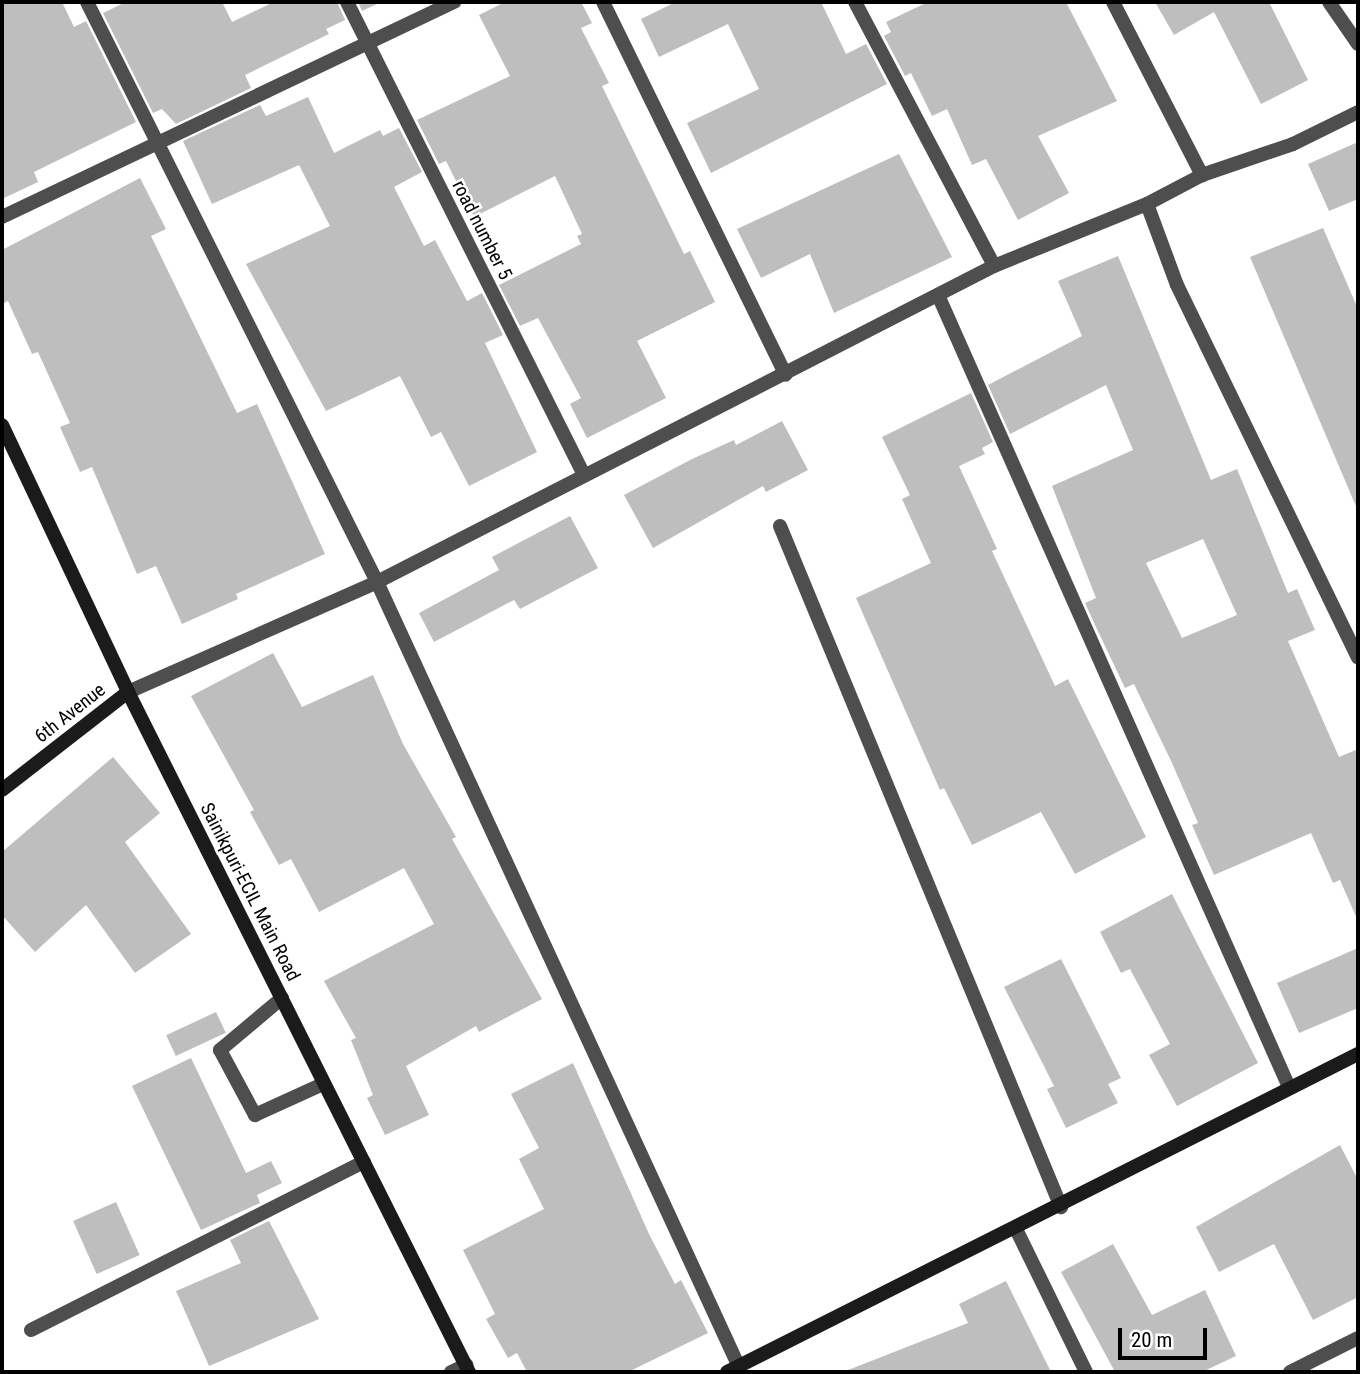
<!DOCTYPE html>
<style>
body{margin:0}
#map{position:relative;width:1360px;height:1374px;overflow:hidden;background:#fff;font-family:"Roboto Condensed",sans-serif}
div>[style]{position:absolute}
.building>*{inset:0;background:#bebebe;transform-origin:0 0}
.street>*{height:14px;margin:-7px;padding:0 7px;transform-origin:7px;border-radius:7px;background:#4e4e4e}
.secondary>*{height:14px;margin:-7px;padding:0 7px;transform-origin:7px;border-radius:7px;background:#1b1b1b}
span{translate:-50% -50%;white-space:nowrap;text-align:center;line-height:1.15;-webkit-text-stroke:5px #fff;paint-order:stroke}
.street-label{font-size:19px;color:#000}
.frame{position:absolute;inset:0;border:4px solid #000;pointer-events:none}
.scale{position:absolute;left:1118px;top:1328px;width:89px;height:32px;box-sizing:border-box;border:4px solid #000;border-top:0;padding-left:9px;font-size:21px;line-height:24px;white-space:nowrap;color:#000;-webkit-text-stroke:5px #fff;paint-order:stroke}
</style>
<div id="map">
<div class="building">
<div style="clip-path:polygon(2px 2px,62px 2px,74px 27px,86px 21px,136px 122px,34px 172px,38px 182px,2px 199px)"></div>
<div style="clip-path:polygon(126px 2px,222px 2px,232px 22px,274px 2px,337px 2px,345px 20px,326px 29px,329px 34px,245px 75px,251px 88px,176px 124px,162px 109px,153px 113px,103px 13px)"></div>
<div style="clip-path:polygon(358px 2px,381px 2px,362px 11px)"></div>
<div style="clip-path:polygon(505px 2px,581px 2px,592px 23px,581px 28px,609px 83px,602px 86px,684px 254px,690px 251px,715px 302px,637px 341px,666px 398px,587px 438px,570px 404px,581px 398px,538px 318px,520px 326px,499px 285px,581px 244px,577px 236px,582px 234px,555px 176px,474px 217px,446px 161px,439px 164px,417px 120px,510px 76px,479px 15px)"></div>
<div style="clip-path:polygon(676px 2px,821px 2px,846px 54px,866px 44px,887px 84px,711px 173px,687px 123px,759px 89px,728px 24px,659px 57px,641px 19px)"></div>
<div style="clip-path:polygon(928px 2px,1066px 2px,1117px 101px,1038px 136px,1069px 193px,1018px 220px,986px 159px,972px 165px,947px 109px,932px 116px,911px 73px,905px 76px,884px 36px,891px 32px,886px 22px)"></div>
<div style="clip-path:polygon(1155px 2px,1269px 2px,1308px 80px,1261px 104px,1214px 12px,1174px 35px)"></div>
<div style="clip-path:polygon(308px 97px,334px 153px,380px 130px,383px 136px,399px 128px,422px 172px,394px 187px,424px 246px,435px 240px,467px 301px,482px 293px,503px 335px,485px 343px,537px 452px,469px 486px,441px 432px,431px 437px,400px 376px,326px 411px,246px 264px,330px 226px,299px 165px,212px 204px,183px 141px,260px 105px,266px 116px)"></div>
<div style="clip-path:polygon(1358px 142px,1358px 199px,1329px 211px,1308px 164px)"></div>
<div style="clip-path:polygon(899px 154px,952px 257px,834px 313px,810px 254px,761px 278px,737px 229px)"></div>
<div style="clip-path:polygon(140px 178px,166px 229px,151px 236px,237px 413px,257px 404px,325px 554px,236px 594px,238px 599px,182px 624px,156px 566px,137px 574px,92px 467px,80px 472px,60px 427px,70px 423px,38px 352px,32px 354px,8px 301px,2px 304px,2px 250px)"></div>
<div style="clip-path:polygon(1323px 228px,1358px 309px,1358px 511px,1250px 257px)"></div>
<div style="clip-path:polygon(evenodd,1118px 256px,1211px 480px,1237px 469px,1288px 593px,1297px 589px,1315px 630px,1288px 641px,1339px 757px,1358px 749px,1358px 921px,1340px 880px,1333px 883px,1311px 833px,1214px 875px,1192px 825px,1198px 823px,1172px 763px,1134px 684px,1125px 688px,1095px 625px,1085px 603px,1096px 598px,1052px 486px,1133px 450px,1106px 385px,1010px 434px,988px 385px,1082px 336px,1058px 281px,1118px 256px,1203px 539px,1237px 615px,1182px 638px,1146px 563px,1203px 539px)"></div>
<div style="clip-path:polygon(971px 393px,993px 442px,982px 448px,985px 454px,959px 466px,997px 549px,992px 551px,1055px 686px,1068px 679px,1146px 837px,1075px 874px,1041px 812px,972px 845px,944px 788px,940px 790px,856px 598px,931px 563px,902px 499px,910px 495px,882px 437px)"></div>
<div style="clip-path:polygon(782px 421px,808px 470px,766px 492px,763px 486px,653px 548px,624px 495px,692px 459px,734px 440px,736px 445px)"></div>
<div style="clip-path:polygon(570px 516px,598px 568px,520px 609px,514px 600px,434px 642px,419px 613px,499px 570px,492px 557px)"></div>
<div style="clip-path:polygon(273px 653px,302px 707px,373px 675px,403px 744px,456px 837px,452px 839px,542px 999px,479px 1032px,476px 1026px,406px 1066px,429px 1115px,385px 1135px,367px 1098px,373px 1095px,351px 1040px,356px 1038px,324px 981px,434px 924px,404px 868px,319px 912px,291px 859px,279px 865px,250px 812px,254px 810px,191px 696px)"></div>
<div style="clip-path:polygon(113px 757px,160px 813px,125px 842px,191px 934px,135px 973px,86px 905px,35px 952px,2px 915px,2px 852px)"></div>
<div style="clip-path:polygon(1172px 894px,1258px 1063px,1177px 1106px,1149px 1055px,1170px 1044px,1130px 969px,1121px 973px,1100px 932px)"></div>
<div style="clip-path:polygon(1358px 948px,1358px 1008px,1299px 1033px,1277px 983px)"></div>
<div style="clip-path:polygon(1061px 959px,1121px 1078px,1108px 1084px,1118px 1103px,1066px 1128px,1047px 1089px,1054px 1086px,1004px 987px)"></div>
<div style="left:216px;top:1012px;width:23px;height:55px;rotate:65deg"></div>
<div style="clip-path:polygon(191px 1058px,246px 1173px,271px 1161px,282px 1183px,257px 1195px,260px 1203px,201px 1230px,132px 1086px)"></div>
<div style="clip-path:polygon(573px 1063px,649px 1234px,675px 1284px,681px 1280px,708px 1333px,628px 1372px,527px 1372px,517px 1353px,508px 1358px,486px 1319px,495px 1314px,463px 1250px,544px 1209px,519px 1159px,539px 1148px,511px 1094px)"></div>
<div style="clip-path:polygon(1340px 1145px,1358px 1180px,1358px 1297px,1313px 1320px,1274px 1244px,1219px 1272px,1196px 1227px)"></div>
<div style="left:116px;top:1202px;width:58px;height:47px;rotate:66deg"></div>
<div style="clip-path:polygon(269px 1221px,319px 1319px,209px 1366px,176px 1291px,241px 1263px,230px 1240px)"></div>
<div style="clip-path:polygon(1113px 1244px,1152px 1315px,1205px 1290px,1236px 1356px,1202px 1372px,1115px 1372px,1061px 1272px)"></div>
<div style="clip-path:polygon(1006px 1281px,1051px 1372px,843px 1372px,968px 1323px,959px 1304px)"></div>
</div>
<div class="street">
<div style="left:87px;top:2px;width:648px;rotate:63.43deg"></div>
<div style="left:377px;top:582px;width:864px;rotate:65.24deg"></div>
<div style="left:347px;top:2px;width:529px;rotate:63.39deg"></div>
<div style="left:603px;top:2px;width:415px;rotate:63.9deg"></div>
<div style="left:855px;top:2px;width:298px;rotate:62.2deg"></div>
<div style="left:1113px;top:2px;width:195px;rotate:62.8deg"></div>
<div style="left:1329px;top:2px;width:51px;rotate:55.4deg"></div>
<div style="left:1147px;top:204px;width:86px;rotate:69.7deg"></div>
<div style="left:1177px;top:285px;width:414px;rotate:64.1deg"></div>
<div style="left:2px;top:217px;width:501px;rotate:-25.44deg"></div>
<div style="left:938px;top:295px;width:866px;rotate:66.1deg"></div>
<div style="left:780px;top:526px;width:737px;rotate:67.58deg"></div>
<div style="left:128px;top:692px;width:272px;rotate:-23.8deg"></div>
<div style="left:377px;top:582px;width:693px;rotate:-27.12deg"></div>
<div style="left:994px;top:266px;width:165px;rotate:-22.1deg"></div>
<div style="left:1147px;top:204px;width:62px;rotate:-27.8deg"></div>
<div style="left:1202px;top:175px;width:96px;rotate:-18.8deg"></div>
<div style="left:1293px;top:144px;width:72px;rotate:-26.2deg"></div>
<div style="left:282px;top:998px;width:81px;rotate:140deg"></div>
<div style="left:220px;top:1050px;width:74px;rotate:61.7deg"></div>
<div style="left:255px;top:1115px;width:75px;rotate:-24.5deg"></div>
<div style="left:1016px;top:1229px;width:159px;rotate:63.9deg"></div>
<div style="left:31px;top:1330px;width:373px;rotate:-26.8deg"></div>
<div style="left:451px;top:1372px;width:17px;rotate:-25deg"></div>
<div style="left:1290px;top:1372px;width:76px;rotate:-26.6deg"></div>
</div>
<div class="secondary">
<div style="left:2px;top:425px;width:295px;rotate:64.7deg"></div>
<div style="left:128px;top:692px;width:761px;rotate:63.37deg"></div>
<div style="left:2px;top:790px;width:160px;rotate:-37.9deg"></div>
<div style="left:727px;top:1372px;width:707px;rotate:-26.75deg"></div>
</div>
<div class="street-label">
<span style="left:482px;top:230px;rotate:63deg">road number 5</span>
<span style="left:70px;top:713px;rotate:-38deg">6th Avenue</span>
<span style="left:250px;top:892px;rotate:63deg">Sainikpuri-ECIL Main Road</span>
</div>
<div class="frame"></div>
<div class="scale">20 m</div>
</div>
